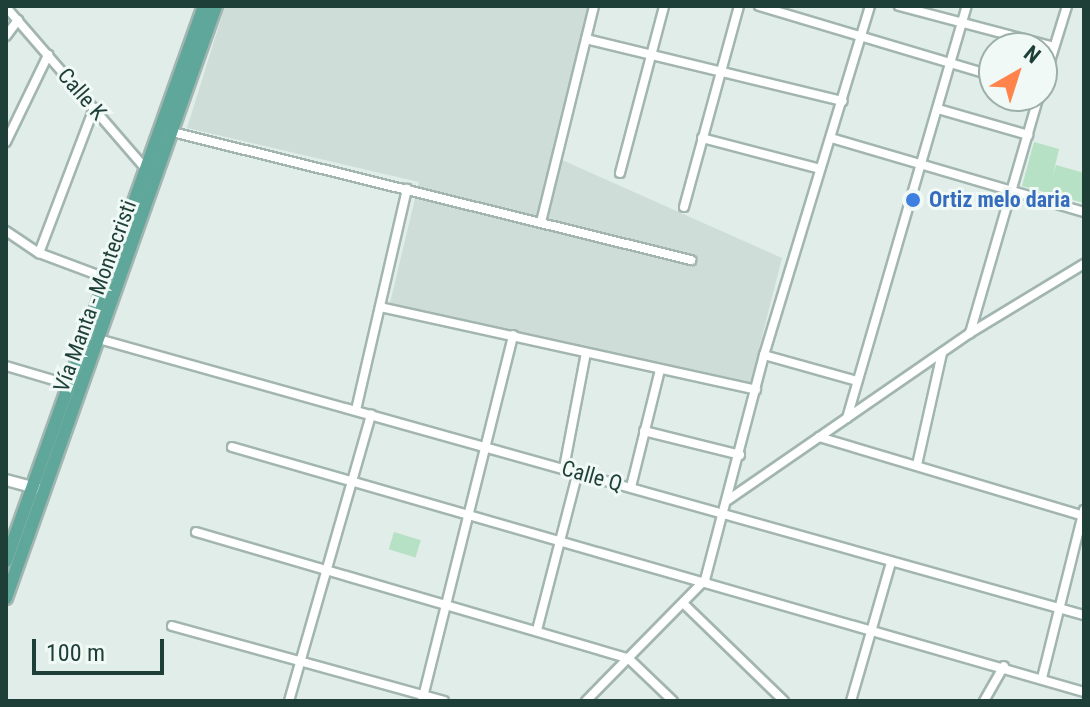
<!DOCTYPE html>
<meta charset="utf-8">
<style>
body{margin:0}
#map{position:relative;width:1090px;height:707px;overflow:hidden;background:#e0ede8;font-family:"Roboto Condensed",sans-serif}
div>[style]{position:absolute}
.built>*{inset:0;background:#ceddd7}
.green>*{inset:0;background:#b6e1c4;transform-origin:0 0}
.roads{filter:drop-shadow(2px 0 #a2b5b0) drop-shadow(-2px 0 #a2b5b0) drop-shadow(0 2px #a2b5b0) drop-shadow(0 -2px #a2b5b0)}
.minor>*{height:8px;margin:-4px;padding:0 4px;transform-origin:4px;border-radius:4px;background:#fff}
.tertiary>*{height:10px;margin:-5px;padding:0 5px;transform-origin:5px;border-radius:5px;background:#fff}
.primary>*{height:12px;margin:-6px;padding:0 6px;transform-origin:6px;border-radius:6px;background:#5fa79a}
.dots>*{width:22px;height:22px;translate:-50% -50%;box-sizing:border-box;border:4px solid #f0f9f5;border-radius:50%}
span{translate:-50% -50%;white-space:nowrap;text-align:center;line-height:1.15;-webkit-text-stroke:6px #f0f9f5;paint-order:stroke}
.street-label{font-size:22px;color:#1e3f38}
.shop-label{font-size:22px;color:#366cbe;font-weight:700}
.left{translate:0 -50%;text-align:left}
.frame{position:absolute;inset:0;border:8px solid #1e3f38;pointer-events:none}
.north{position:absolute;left:978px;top:32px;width:80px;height:80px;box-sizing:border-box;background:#f0f9f5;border:2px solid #9cafa9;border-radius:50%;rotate:39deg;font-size:22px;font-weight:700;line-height:32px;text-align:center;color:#1e3f38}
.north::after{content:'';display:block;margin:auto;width:28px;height:36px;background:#ff834b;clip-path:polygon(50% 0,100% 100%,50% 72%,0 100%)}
.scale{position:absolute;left:32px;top:639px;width:132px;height:36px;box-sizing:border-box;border:4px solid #1e3f38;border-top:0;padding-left:10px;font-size:24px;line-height:28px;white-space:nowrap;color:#1e3f38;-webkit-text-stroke:6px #f0f9f5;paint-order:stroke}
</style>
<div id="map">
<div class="built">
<div style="clip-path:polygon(225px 6px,589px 6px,553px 156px,782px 258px,750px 384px,390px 303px,419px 182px,187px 128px)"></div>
</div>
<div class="green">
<div style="clip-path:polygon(1034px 142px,1059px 149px,1052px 179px,1056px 165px,1084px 173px,1084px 203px,1022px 186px)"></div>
<div style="left:394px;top:532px;width:28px;height:18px;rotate:17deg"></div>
</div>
<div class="roads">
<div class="minor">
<div style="left:759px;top:6px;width:245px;rotate:16.6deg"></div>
<div style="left:899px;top:6px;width:160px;rotate:14.8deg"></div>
<div style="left:6px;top:7px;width:214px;rotate:49.2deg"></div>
<div style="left:6px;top:36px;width:20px;rotate:-53deg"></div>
<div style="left:586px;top:39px;width:264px;rotate:13.6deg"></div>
<div style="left:1042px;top:87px;width:85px;rotate:-72.8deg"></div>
<div style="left:938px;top:109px;width:94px;rotate:16.1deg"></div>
<div style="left:168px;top:131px;width:539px;rotate:13.86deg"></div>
<div style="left:702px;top:138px;width:122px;rotate:14.7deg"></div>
<div style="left:831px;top:138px;width:264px;rotate:16.3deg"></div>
<div style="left:6px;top:142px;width:97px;rotate:-64.2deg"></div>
<div style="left:620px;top:173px;width:173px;rotate:-75.2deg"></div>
<div style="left:684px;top:207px;width:208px;rotate:-74.7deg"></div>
<div style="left:541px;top:222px;width:222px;rotate:-76.2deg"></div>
<div style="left:6px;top:231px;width:40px;rotate:34deg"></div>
<div style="left:39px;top:253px;width:77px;rotate:20.6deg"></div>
<div style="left:39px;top:253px;width:155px;rotate:-69.2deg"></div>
<div style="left:380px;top:307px;width:385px;rotate:12.4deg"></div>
<div style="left:970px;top:333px;width:247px;rotate:-73.8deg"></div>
<div style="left:95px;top:338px;width:1027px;rotate:15.65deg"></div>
<div style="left:764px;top:355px;width:97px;rotate:15.6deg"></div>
<div style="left:6px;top:366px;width:67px;rotate:16.5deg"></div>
<div style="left:356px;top:410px;width:227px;rotate:-77deg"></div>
<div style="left:847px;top:418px;width:429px;rotate:-73.8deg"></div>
<div style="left:644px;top:431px;width:99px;rotate:14deg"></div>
<div style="left:819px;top:437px;width:277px;rotate:16.6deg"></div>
<div style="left:232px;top:447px;width:887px;rotate:16.04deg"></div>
<div style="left:917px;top:465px;width:115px;rotate:-77.4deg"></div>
<div style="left:564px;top:468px;width:117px;rotate:-79.2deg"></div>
<div style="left:631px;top:487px;width:121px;rotate:-76.1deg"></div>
<div style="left:728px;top:500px;width:294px;rotate:-34.6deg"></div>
<div style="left:970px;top:333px;width:133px;rotate:-31.2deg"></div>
<div style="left:196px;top:532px;width:450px;rotate:16.3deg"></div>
<div style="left:628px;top:658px;width:62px;rotate:43.7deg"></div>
<div style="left:685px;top:605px;width:138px;rotate:44.1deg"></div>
<div style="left:172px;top:626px;width:282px;rotate:15.4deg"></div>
<div style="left:537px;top:630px;width:163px;rotate:-75.5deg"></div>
<div style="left:1042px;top:678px;width:173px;rotate:-76deg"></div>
<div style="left:289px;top:701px;width:298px;rotate:-74deg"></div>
<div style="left:422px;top:701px;width:377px;rotate:-76deg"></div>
<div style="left:586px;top:701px;width:170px;rotate:-45.5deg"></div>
<div style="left:705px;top:580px;width:233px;rotate:-75.3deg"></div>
<div style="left:764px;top:355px;width:365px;rotate:-73.1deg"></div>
<div style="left:851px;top:701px;width:145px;rotate:-73.9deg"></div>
<div style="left:984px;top:701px;width:40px;rotate:-60.3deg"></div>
</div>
<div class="tertiary">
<div style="left:6px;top:480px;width:34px;rotate:15deg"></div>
</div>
<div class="primary">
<div style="left:6px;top:561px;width:589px;rotate:-70.37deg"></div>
<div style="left:6px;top:598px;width:628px;rotate:-70.47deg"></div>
</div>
</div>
<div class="dots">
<div style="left:913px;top:200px;background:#3f7fe0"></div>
</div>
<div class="street-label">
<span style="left:82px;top:94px;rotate:49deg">Calle K</span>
<span style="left:95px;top:296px;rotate:-70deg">Vía Manta - Montecristi</span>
<span style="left:592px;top:476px;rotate:16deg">Calle Q</span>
</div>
<div class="shop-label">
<span class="left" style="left:929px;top:200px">Ortiz melo daria</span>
</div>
<div class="frame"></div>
<div class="north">N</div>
<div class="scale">100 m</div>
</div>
